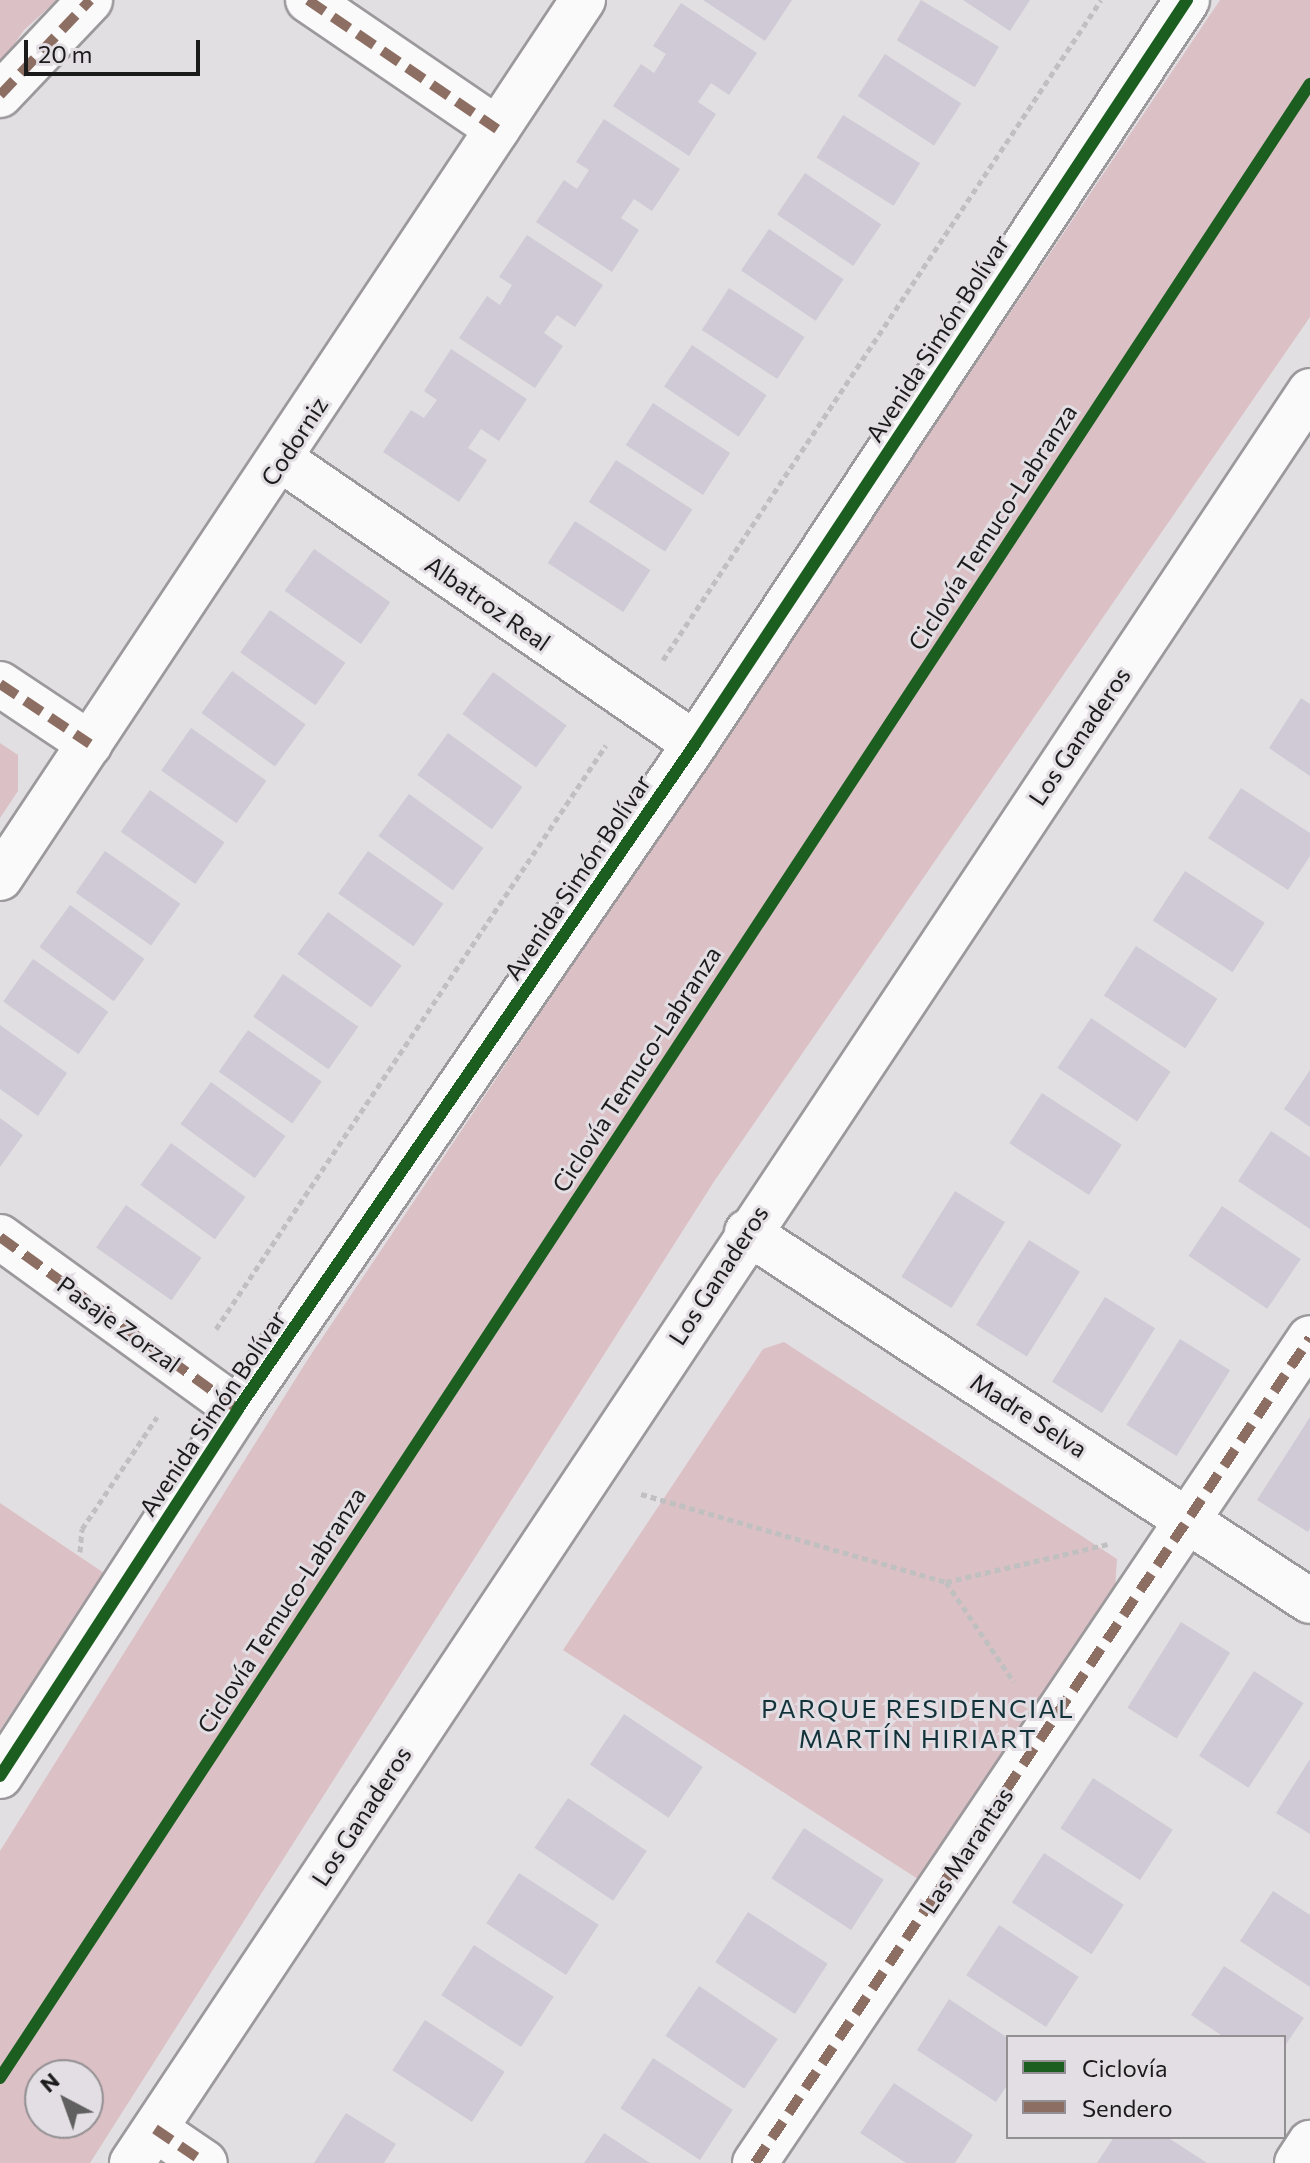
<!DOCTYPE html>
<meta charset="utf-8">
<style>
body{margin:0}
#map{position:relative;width:1310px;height:2163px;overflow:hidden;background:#e2dfe2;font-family:Commissioner,sans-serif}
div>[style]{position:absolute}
.green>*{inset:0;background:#dbc0c5}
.building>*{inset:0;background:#cfcad5;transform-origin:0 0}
.path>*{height:5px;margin-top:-2.5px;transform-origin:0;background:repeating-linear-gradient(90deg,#c0c0c0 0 6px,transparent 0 10px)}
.roads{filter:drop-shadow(2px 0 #9c999c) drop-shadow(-2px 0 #9c999c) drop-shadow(0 2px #9c999c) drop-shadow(0 -2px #9c999c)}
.minor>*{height:44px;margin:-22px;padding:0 22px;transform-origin:22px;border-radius:22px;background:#fbfafb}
.quiet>*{height:10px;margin-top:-5px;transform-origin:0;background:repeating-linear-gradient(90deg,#8d6e63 0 20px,transparent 0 30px)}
.cycleway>*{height:12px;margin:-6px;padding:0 6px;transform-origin:6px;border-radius:6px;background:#1b5e20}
span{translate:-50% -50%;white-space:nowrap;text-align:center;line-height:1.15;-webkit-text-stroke:6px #e3dee3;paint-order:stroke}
.street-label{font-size:24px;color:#1c1b1c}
.neighbourhood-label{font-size:26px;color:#13333b;letter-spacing:2px}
.legend{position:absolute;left:1006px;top:2035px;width:280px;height:104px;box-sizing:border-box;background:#e3dee3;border:2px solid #939093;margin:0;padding:10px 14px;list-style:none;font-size:24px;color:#1c1b1c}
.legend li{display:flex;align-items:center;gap:16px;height:40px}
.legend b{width:40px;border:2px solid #939093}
.north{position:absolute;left:24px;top:2059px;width:80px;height:80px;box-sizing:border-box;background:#e3dee3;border:2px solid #939093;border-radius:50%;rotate:319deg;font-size:22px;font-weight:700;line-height:32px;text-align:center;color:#1c1b1c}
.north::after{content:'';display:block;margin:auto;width:28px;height:36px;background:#616061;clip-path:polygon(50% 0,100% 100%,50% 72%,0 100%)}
.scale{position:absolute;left:24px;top:40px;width:176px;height:36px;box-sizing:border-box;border:4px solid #1c1b1c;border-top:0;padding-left:10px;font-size:24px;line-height:28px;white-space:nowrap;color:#1c1b1c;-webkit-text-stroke:6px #e3dee3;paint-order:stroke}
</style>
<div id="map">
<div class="green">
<div style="clip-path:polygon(0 0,57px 0,24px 30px,0 65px)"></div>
<div style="clip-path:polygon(evenodd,1220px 0,1310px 0,1310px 317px,715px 1180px,90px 2163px,0 2163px,0 1851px,308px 1359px,1220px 0,40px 2075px,88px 2075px,88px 2123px,40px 2123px,40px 2075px)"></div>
<div style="clip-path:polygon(0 743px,18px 755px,18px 791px,0 818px)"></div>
<div style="clip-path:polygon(784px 1342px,1117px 1559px,1115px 1589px,921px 1881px,563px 1650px,763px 1349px)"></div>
<div style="clip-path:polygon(0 1503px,104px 1573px,0 1730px)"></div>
</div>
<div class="building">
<div style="clip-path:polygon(703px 0,792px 0,765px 41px)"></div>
<div style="left:921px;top:0;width:91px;height:47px;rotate:31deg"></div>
<div style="clip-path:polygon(963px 0,1030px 0,1010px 31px)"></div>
<div style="clip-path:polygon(681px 3px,757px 53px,729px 95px,711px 83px,698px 102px,716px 114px,689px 156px,613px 106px,641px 64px,654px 73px,666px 54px,653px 46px)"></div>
<div style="left:885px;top:54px;width:91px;height:50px;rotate:33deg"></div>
<div style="left:843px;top:115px;width:91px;height:50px;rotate:32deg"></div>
<div style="clip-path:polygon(604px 119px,680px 169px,652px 211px,634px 199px,621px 218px,639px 230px,612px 272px,536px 222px,564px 180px,577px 189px,589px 170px,576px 162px)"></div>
<div style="left:805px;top:173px;width:92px;height:50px;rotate:34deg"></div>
<div style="left:769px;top:229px;width:90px;height:50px;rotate:34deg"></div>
<div style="clip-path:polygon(527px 235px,603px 285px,575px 327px,557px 315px,544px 333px,563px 346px,535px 388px,459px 338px,487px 296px,500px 305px,512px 285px,499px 277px)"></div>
<div style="left:729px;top:288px;width:90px;height:50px;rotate:33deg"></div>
<div style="left:692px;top:345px;width:90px;height:50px;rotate:34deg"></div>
<div style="clip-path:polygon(451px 349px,527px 399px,499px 441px,481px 429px,468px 448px,487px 460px,459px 502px,383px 452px,411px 410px,424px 418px,437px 400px,424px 391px)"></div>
<div style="left:653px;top:403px;width:92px;height:50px;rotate:33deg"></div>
<div style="left:616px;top:460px;width:91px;height:50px;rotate:33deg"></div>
<div style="left:575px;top:521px;width:90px;height:50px;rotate:33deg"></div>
<div style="left:314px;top:549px;width:93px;height:51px;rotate:35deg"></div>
<div style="left:270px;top:610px;width:92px;height:52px;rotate:35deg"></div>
<div style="left:232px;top:671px;width:91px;height:52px;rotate:36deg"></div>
<div style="left:493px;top:672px;width:91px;height:52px;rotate:36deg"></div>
<div style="clip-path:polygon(1301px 698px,1310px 704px,1310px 776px,1269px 748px)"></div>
<div style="left:191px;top:728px;width:92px;height:52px;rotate:35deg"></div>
<div style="left:448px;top:733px;width:92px;height:52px;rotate:36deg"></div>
<div style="clip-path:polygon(1241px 788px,1310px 833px,1310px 856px,1288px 890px,1208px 838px)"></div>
<div style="left:150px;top:790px;width:91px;height:51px;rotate:35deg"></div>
<div style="left:409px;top:794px;width:92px;height:52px;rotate:36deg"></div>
<div style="left:105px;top:851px;width:92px;height:51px;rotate:35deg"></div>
<div style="left:368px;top:851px;width:92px;height:52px;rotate:35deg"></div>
<div style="left:1185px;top:871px;width:95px;height:59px;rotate:33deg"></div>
<div style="left:70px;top:905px;width:92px;height:52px;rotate:36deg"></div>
<div style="left:328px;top:912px;width:91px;height:52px;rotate:36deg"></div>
<div style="left:1136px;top:946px;width:97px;height:59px;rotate:33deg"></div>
<div style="left:33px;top:959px;width:92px;height:52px;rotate:35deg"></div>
<div style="left:283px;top:974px;width:92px;height:52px;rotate:35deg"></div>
<div style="left:1091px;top:1018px;width:96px;height:60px;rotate:34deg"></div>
<div style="clip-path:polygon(0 1025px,67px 1073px,38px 1116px,0 1089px)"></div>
<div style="left:248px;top:1030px;width:90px;height:51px;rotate:35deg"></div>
<div style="clip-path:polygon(1310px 1070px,1310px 1127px,1284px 1109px)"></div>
<div style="left:211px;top:1082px;width:92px;height:52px;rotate:36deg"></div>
<div style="left:1042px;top:1093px;width:95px;height:60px;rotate:33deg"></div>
<div style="clip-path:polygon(0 1118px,23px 1135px,0 1167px)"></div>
<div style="clip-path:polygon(1271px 1131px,1310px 1157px,1310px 1229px,1238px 1181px)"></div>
<div style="left:171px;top:1143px;width:92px;height:52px;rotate:36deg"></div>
<div style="left:955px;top:1191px;width:59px;height:101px;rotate:32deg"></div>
<div style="left:126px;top:1205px;width:92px;height:52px;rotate:35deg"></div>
<div style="left:1222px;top:1206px;width:95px;height:60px;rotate:34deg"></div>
<div style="left:1029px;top:1240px;width:60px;height:100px;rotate:32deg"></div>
<div style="left:1105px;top:1297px;width:59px;height:100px;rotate:32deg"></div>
<div style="left:1180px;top:1339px;width:59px;height:101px;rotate:32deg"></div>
<div style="clip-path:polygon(1310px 1417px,1310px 1528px,1308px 1532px,1257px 1500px)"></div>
<div style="left:1181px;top:1622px;width:58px;height:101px;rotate:32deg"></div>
<div style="left:1254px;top:1671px;width:59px;height:101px;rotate:33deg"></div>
<div style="left:624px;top:1714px;width:95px;height:61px;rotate:34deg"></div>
<div style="clip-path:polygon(1310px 1759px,1310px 1834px,1276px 1813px)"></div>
<div style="left:1093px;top:1778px;width:95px;height:60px;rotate:33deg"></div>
<div style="left:568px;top:1798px;width:95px;height:60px;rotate:34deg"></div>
<div style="left:804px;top:1828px;width:95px;height:60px;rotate:33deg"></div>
<div style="left:1044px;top:1853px;width:95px;height:59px;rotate:33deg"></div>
<div style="left:519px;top:1873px;width:95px;height:60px;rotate:33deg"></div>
<div style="clip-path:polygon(1273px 1891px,1310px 1915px,1310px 1987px,1240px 1941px)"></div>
<div style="left:748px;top:1912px;width:95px;height:60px;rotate:33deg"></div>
<div style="left:999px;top:1925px;width:95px;height:60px;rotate:33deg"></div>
<div style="left:474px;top:1945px;width:95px;height:60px;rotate:33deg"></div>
<div style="clip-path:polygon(1224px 1966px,1304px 2018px,1284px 2047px,1284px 2037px,1224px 2037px,1191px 2015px)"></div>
<div style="left:699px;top:1986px;width:95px;height:60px;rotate:34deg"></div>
<div style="clip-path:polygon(949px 1999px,1008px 2038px,1008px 2084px,996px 2102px,917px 2050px)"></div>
<div style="left:425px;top:2020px;width:95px;height:60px;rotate:33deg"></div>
<div style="left:653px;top:2058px;width:95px;height:60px;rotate:33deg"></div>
<div style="clip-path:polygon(894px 2083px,973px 2135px,955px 2163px,906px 2163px,860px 2133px)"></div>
<div style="clip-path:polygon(346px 2113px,396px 2144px,384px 2163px,314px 2163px)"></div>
<div style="clip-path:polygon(604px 2133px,650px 2163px,584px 2163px)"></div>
<div style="clip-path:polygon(1114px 2137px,1167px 2137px,1207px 2163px,1097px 2163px)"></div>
</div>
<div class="path">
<div style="left:663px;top:660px;width:792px;rotate:-56.43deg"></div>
<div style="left:216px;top:1329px;width:702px;rotate:-56.26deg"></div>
<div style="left:641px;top:1494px;width:317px;rotate:16.1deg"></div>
<div style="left:946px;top:1582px;width:121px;rotate:55.8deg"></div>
<div style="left:80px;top:1552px;width:23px;rotate:-85deg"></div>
<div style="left:82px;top:1529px;width:135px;rotate:-56.2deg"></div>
<div style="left:946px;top:1582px;width:166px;rotate:-13.2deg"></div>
</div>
<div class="roads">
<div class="minor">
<div style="left:308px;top:0;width:229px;rotate:34.3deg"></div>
<div style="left:0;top:95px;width:131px;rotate:-46.5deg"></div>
<div style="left:282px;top:460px;width:501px;rotate:34.51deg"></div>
<div style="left:0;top:684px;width:108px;rotate:33.7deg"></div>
<div style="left:0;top:878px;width:1054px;rotate:-56.42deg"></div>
<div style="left:747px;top:1232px;width:673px;rotate:33.24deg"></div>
<div style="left:0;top:1237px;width:294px;rotate:35.9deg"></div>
<div style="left:0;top:1776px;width:437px;rotate:-57deg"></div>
<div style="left:238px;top:1409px;width:807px;rotate:-55.5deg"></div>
<div style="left:695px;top:744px;width:892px;rotate:-56.52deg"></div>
<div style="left:155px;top:2129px;width:60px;rotate:34.2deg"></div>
<div style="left:132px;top:2163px;width:2128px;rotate:-56.38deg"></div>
<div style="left:755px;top:2163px;width:994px;rotate:-56.07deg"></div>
<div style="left:1297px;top:2163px;width:24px;rotate:-57deg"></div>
</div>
</div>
<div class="quiet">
<div style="left:308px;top:0;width:229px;rotate:34.3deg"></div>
<div style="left:0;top:95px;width:131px;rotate:-46.5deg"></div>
<div style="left:0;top:684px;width:108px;rotate:33.7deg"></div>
<div style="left:0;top:1237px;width:294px;rotate:35.9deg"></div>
<div style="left:155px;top:2129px;width:60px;rotate:34.2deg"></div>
<div style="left:755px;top:2163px;width:994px;rotate:-56.07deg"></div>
</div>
<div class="cycleway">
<div style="left:0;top:1776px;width:437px;rotate:-57deg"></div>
<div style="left:238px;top:1409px;width:807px;rotate:-55.5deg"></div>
<div style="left:695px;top:744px;width:892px;rotate:-56.52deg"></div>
<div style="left:0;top:2078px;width:2386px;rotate:-56.7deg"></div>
</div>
<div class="street-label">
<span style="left:937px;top:338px;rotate:-57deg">Avenida Simón Bolívar</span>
<span style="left:294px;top:441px;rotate:-57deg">Codorniz</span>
<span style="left:992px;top:527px;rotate:-57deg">Ciclovía Temuco-Labranza</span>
<span style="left:488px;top:603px;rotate:35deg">Albatroz Real</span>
<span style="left:1079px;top:736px;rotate:-56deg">Los Ganaderos</span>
<span style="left:577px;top:877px;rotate:-56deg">Avenida Simón Bolívar</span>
<span style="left:636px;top:1069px;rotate:-57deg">Ciclovía Temuco-Labranza</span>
<span style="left:718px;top:1275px;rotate:-57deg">Los Ganaderos</span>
<span style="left:119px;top:1324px;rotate:36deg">Pasaje Zorzal</span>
<span style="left:212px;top:1413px;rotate:-56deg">Avenida Simón Bolívar</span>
<span style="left:1029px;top:1415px;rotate:33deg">Madre Selva</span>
<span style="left:281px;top:1610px;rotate:-57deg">Ciclovía Temuco-Labranza</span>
<span style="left:361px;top:1816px;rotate:-57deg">Los Ganaderos</span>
<span style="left:966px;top:1850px;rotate:-56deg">Las Marantas</span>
</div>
<div class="neighbourhood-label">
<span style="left:918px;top:1723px">PARQUE RESIDENCIAL<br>MARTÍN HIRIART</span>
</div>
<ul class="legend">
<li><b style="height:10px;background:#1b5e20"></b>Ciclovía</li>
<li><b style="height:10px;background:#8d6e63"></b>Sendero</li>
</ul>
<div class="north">N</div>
<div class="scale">20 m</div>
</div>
